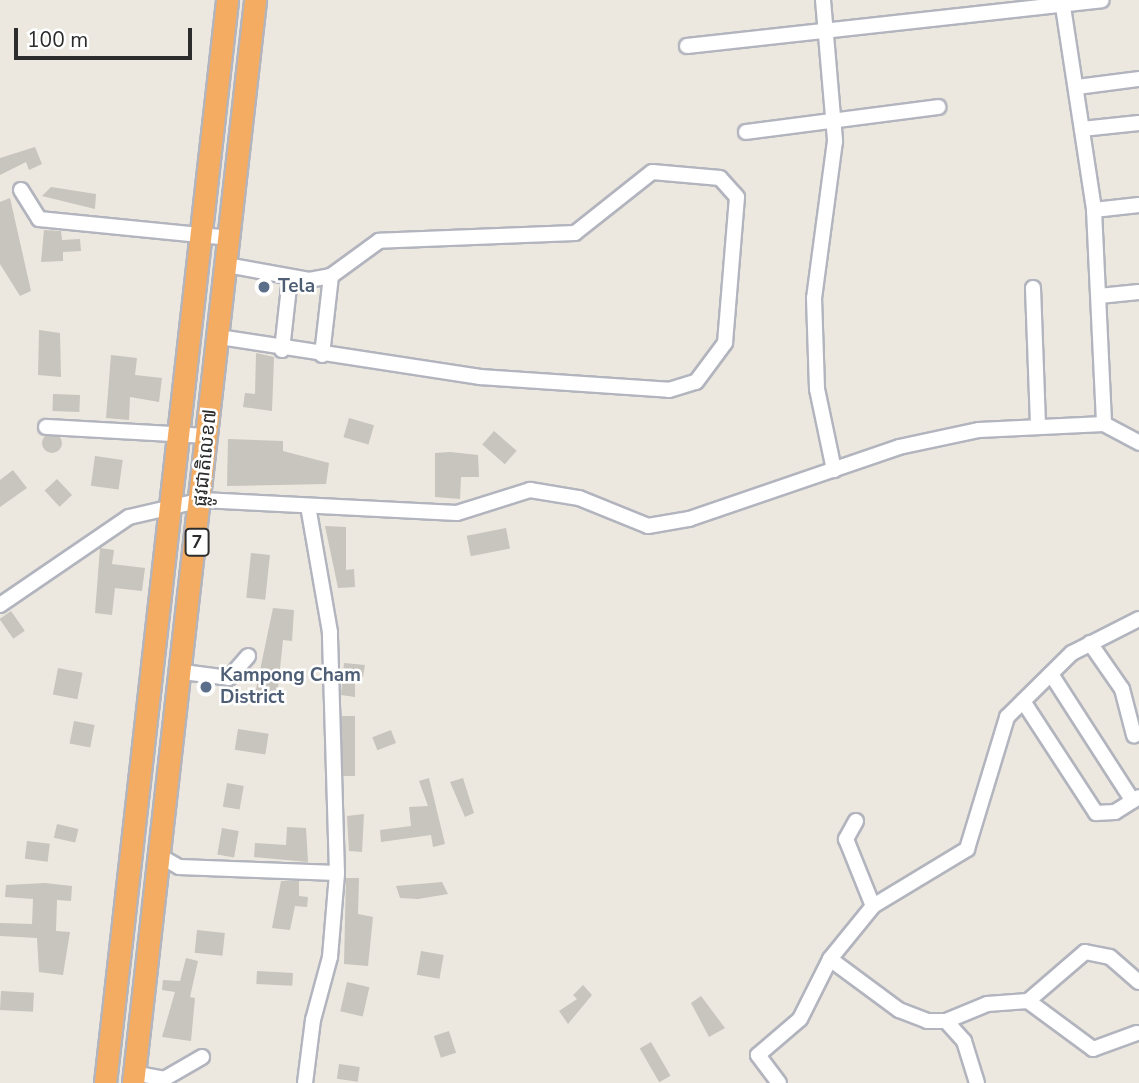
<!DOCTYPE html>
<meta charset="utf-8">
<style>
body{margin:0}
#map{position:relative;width:1139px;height:1083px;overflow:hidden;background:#ece8df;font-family:"Nunito Sans","Noto Sans Khmer",sans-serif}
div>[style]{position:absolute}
.building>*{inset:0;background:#c8c4be;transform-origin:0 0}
.round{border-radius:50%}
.roads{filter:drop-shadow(2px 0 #b2b4be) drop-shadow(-2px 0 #b2b4be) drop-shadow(0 2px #b2b4be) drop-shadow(0 -2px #b2b4be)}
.minor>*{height:14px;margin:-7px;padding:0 7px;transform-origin:7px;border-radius:7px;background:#fff}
.highway>*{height:21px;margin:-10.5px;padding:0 10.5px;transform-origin:10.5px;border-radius:10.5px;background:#f4ac62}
.dots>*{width:19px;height:19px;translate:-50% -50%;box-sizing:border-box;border:4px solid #fff;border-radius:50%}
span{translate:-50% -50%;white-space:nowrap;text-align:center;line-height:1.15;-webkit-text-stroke:5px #fff;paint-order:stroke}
.shield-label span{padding:2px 5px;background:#fff;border:2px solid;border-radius:5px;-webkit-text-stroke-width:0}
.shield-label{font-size:18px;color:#2c2c2c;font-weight:700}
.service-label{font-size:19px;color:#4e5e75;font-weight:700}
.left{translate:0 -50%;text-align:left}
.street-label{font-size:19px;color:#2c2c2c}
.scale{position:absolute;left:14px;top:28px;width:178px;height:32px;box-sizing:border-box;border:4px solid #2c2c2c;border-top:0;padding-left:9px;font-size:21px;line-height:24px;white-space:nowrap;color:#2c2c2c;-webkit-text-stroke:5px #fff;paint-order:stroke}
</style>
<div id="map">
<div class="building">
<div style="clip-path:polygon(35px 147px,42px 164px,29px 170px,26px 162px,0 175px,0 158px)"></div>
<div style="clip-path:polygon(51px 187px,96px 194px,95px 209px,42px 196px)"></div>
<div style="clip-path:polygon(10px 198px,31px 291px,20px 296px,0 264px,0 202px)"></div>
<div style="clip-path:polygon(44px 230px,61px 231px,62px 240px,80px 239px,81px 251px,63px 252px,63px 261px,41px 262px)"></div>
<div style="clip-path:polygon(39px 330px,60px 333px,61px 377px,38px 375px)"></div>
<div style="clip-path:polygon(256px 353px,274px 357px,272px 411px,243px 407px,245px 393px,255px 394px)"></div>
<div style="clip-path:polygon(111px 355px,137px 358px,135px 375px,162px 378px,159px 402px,130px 397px,129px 420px,106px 418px)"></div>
<div style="left:53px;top:394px;width:27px;height:17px;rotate:2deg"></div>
<div style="left:349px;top:418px;width:26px;height:20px;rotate:16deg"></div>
<div style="left:494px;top:431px;width:30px;height:18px;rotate:41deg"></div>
<div class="round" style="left:42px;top:433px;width:20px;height:20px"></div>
<div style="clip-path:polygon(228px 439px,283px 441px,283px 451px,329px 463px,326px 484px,227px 486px)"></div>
<div style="clip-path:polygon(450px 452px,478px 455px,479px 477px,461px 477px,460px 499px,435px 497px,435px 453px)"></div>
<div style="left:95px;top:456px;width:28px;height:30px;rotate:8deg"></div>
<div style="clip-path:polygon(13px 470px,27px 488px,0 507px,0 480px)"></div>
<div style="left:57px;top:479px;width:22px;height:17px;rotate:47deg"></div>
<div style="clip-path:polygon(325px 526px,346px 527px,346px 570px,354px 569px,355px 587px,338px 588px)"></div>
<div style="left:506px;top:528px;width:21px;height:40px;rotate:79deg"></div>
<div style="clip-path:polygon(100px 548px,114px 550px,112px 564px,145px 568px,142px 591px,115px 588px,112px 615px,95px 613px)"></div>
<div style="left:251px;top:553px;width:19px;height:45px;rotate:6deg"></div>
<div style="clip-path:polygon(273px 608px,294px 610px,292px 641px,283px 640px,277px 697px,255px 694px)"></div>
<div style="left:11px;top:611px;width:24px;height:14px;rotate:55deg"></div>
<div style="clip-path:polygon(344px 663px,365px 665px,363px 677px,355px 679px,355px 697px,341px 695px)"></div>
<div style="left:58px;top:668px;width:25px;height:27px;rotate:11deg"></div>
<div style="left:342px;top:716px;width:13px;height:60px"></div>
<div style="left:74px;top:721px;width:21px;height:23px;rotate:11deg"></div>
<div style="left:238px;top:729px;width:31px;height:21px;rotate:9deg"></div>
<div style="left:391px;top:730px;width:14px;height:20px;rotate:69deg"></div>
<div style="clip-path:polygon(429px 778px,445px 844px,433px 847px,431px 835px,381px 842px,380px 830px,411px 826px,409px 807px,428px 806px,419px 781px)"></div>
<div style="clip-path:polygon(463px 778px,474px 813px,465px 817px,450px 782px)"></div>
<div style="left:227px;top:783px;width:17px;height:24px;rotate:10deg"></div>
<div style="clip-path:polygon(364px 814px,362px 852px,349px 851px,347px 816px)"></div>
<div style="left:57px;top:824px;width:22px;height:14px;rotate:13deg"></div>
<div style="clip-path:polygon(287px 827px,306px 828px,308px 862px,254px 857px,255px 843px,286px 845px)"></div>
<div style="left:222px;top:828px;width:17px;height:27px;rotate:10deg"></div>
<div style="left:27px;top:841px;width:23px;height:18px;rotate:7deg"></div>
<div style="clip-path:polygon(346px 878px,359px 878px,358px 914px,373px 917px,368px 966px,344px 964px)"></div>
<div style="clip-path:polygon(281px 881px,299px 881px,299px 896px,308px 897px,307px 907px,295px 906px,290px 930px,272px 928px)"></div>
<div style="clip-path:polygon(442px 882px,448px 894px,418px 899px,400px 898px,396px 886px)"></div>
<div style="clip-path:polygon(45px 883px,72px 886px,71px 901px,57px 900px,56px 931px,70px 932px,63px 975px,39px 972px,37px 938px,0 936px,0 923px,32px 924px,33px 899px,5px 897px,6px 885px)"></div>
<div style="left:197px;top:930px;width:28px;height:23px;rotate:6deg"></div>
<div style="left:421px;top:951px;width:23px;height:24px;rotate:10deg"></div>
<div style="clip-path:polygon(186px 958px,198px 961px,190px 997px,195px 998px,191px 1041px,162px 1037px,175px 992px,162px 990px,163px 980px,180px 981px)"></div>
<div style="left:257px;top:971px;width:36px;height:13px;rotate:3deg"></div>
<div style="left:347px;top:982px;width:23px;height:30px;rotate:13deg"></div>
<div style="clip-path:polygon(583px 985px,592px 995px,568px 1024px,559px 1011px,577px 999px,573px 995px)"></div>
<div style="left:1px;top:991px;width:33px;height:19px;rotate:3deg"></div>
<div style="clip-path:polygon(701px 996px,725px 1028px,709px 1037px,691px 1003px)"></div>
<div style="left:449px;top:1031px;width:23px;height:16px;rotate:72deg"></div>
<div style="left:651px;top:1042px;width:39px;height:13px;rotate:60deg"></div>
<div style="left:339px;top:1064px;width:21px;height:15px;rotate:8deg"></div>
</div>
<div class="roads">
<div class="minor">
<div style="left:823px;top:0;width:142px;rotate:85.1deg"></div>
<div style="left:835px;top:141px;width:158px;rotate:97.6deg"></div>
<div style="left:814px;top:298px;width:91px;rotate:88.1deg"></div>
<div style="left:817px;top:389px;width:83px;rotate:78.1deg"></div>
<div style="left:1062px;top:0;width:212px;rotate:81.3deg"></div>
<div style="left:1094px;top:210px;width:214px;rotate:87.3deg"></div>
<div style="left:687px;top:46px;width:417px;rotate:-6.3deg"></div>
<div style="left:1077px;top:87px;width:63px;rotate:-7.4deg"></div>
<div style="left:1082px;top:129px;width:57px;rotate:-6deg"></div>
<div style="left:746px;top:132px;width:194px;rotate:-7.4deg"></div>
<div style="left:21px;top:190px;width:34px;rotate:58deg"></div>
<div style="left:39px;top:219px;width:192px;rotate:5.7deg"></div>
<div style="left:1094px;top:210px;width:45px;rotate:-6.3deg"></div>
<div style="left:1033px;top:288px;width:137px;rotate:87.9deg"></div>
<div style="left:1099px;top:296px;width:40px;rotate:-5.7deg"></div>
<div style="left:219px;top:337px;width:264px;rotate:8.7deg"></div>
<div style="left:480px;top:377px;width:189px;rotate:3.9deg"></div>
<div style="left:669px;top:390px;width:28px;rotate:-17deg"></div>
<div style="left:696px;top:382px;width:49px;rotate:-53.4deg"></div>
<div style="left:725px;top:343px;width:146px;rotate:-85.3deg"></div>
<div style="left:737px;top:197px;width:25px;rotate:-132deg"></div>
<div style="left:720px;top:178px;width:68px;rotate:-175deg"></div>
<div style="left:652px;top:172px;width:98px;rotate:141.6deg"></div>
<div style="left:575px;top:233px;width:196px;rotate:177.7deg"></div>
<div style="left:379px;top:241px;width:59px;rotate:143.9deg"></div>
<div style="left:331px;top:276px;width:22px;rotate:170deg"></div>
<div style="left:309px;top:280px;width:83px;rotate:-169.6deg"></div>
<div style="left:282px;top:350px;width:73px;rotate:-83.7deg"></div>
<div style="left:322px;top:355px;width:80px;rotate:-83.5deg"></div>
<div style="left:46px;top:427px;width:163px;rotate:3.2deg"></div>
<div style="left:0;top:605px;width:156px;rotate:-34.3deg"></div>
<div style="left:129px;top:517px;width:75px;rotate:-13.1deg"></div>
<div style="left:202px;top:500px;width:255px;rotate:2.9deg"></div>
<div style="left:457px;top:513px;width:77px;rotate:-17.5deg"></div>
<div style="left:530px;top:490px;width:50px;rotate:9.3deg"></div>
<div style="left:579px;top:498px;width:74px;rotate:22.1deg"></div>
<div style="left:648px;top:526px;width:42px;rotate:-9.7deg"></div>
<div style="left:689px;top:519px;width:222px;rotate:-18.9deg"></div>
<div style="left:899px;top:447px;width:82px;rotate:-12deg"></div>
<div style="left:979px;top:430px;width:125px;rotate:-2.7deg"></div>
<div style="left:1104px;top:424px;width:40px;rotate:28deg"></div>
<div style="left:1090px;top:643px;width:56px;rotate:55.2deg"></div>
<div style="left:1122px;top:689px;width:48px;rotate:75.4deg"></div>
<div style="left:183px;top:672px;width:46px;rotate:7.4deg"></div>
<div style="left:229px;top:678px;width:29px;rotate:-49deg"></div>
<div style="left:1051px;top:674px;width:151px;rotate:57.2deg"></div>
<div style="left:1023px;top:701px;width:134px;rotate:56.9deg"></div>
<div style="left:1096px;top:813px;width:19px;rotate:-3deg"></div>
<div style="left:1115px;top:812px;width:28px;rotate:-32deg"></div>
<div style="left:856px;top:821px;width:21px;rotate:119deg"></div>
<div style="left:846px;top:839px;width:72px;rotate:68.1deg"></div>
<div style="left:160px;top:856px;width:22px;rotate:30deg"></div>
<div style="left:179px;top:867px;width:158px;rotate:2.2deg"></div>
<div style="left:830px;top:959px;width:86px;rotate:36.5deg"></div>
<div style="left:899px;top:1010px;width:30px;rotate:21deg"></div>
<div style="left:927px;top:1021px;width:19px"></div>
<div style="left:946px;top:1021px;width:44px;rotate:-22.5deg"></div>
<div style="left:987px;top:1004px;width:41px;rotate:-4.2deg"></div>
<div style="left:1028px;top:1001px;width:81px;rotate:36.4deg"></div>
<div style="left:1093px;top:1049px;width:47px;rotate:-20deg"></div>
<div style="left:1028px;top:1001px;width:75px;rotate:-40.7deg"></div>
<div style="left:1085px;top:952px;width:25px;rotate:11deg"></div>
<div style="left:1110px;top:957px;width:38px;rotate:41deg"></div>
<div style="left:946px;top:1021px;width:27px;rotate:48deg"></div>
<div style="left:964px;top:1041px;width:44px;rotate:72.8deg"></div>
<div style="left:134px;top:1073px;width:31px;rotate:11deg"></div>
<div style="left:164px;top:1079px;width:44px;rotate:-30.1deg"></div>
<div style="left:305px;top:1083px;width:64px;rotate:-82.8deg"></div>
<div style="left:313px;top:1020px;width:65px;rotate:-74.9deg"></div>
<div style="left:330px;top:957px;width:84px;rotate:-85.2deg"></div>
<div style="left:337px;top:873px;width:241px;rotate:-91.7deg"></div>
<div style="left:330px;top:632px;width:128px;rotate:-99.9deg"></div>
<div style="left:779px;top:1083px;width:35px;rotate:-127deg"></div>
<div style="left:758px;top:1055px;width:55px;rotate:-40.6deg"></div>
<div style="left:800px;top:1019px;width:67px;rotate:-63.4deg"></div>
<div style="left:830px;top:959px;width:68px;rotate:-50.9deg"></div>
<div style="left:873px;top:906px;width:110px;rotate:-31.2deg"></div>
<div style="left:967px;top:849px;width:138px;rotate:-73.1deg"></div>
<div style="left:1007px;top:717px;width:91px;rotate:-44.6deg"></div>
<div style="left:1072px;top:653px;width:75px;rotate:-26.9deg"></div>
</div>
<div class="highway">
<div style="left:105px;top:1083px;width:1090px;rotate:-83.57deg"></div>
<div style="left:133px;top:1083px;width:1090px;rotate:-83.57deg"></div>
</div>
</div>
<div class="dots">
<div style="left:264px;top:287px;background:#5c6f8a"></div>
<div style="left:206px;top:687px;background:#5c6f8a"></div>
</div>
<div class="shield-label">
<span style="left:197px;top:542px">7</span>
</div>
<div class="service-label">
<span class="left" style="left:278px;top:287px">Tela</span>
<span class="left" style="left:220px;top:687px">Kampong Cham<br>District</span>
</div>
<div class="street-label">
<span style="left:206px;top:458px;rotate:-84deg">ផ្លូវជាតិលេខ៧</span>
</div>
<div class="scale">100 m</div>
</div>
